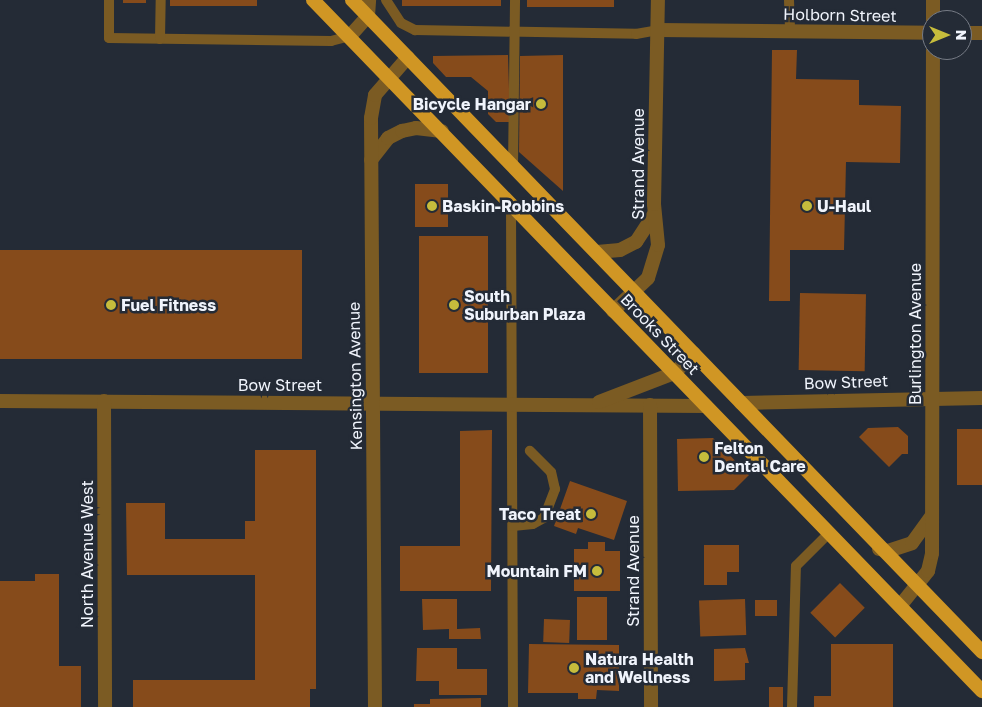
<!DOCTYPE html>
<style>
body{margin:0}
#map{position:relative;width:982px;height:707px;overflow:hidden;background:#242b36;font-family:"Golos Text",sans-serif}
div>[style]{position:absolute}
.building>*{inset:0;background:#864b1b;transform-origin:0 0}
.service>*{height:10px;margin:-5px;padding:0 5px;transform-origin:5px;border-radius:5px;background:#7b5b23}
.minor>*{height:14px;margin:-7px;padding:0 7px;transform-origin:7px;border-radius:7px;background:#7b5b23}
.trunk>*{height:14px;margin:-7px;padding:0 7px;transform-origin:7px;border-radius:7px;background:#d09624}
.dots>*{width:14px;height:14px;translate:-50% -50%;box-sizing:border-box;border:2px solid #242b36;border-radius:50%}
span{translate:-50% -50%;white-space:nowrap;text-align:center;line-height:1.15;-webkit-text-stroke:5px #242b36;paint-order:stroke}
.street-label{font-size:16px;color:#f0f4fc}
.poi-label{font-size:16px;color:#f0f4fc;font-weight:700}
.right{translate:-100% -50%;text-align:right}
.left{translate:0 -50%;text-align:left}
.north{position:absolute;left:922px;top:10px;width:50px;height:50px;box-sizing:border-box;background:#242b36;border:1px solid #767b85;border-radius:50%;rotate:90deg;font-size:14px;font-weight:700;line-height:20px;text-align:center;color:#f0f4fc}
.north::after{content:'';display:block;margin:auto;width:18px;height:22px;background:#c6bc3c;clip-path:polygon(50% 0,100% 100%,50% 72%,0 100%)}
</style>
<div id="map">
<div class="building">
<div style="left:123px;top:0;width:23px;height:3px"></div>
<div style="left:170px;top:0;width:87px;height:6px"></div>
<div style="left:402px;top:0;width:99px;height:6px"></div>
<div style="left:527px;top:0;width:87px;height:7px"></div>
<div style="clip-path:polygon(772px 50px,797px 50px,796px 79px,859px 80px,859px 105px,901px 106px,900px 163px,846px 162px,844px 250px,790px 250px,790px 301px,769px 301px)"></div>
<div style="clip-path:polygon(508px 55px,510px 122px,496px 122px,488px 114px,488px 91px,471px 77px,446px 77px,433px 63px,433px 56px)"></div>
<div style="clip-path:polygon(563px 55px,563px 191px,519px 152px,520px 56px)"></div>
<div style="left:415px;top:184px;width:33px;height:43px"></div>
<div style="left:419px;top:236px;width:69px;height:137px"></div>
<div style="left:0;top:250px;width:302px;height:109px"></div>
<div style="left:800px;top:293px;width:66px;height:77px;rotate:1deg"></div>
<div style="clip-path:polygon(898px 427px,908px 436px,908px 454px,902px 454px,889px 467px,859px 437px,868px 428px)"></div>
<div style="left:957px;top:429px;width:25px;height:56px"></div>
<div style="clip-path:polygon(492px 430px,491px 591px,400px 591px,400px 546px,460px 546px,460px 431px)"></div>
<div style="clip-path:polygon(713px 438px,749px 475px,734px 490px,678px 491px,677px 439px)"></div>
<div style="clip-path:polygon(255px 450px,316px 450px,316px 689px,310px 689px,310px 707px,133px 707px,133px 680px,255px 680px,255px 575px,127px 575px,126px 503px,165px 503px,165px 539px,245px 539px,245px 521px,255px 521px)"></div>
<div style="clip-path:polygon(570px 481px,627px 501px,614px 540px,578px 528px,576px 534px,554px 526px)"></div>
<div style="clip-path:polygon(588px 542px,605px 542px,605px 551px,620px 551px,620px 591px,574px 591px,574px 549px,588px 549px)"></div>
<div style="clip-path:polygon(704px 545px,739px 545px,739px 572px,727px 572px,727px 585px,704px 585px)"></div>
<div style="clip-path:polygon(35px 574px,59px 574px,59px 666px,81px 666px,81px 707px,0 707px,0 581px,35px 581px)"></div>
<div style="left:840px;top:583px;width:35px;height:42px;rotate:45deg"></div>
<div style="left:577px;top:597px;width:30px;height:43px"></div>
<div style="clip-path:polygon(422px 599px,457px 599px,457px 629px,480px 628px,481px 639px,449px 639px,449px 629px,423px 630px)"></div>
<div style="left:745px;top:599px;width:36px;height:46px;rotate:88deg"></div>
<div style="left:755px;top:600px;width:22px;height:16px"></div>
<div style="left:544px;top:619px;width:26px;height:23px;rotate:2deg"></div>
<div style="clip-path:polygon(529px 644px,619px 645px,619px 691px,597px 690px,596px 699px,578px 699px,578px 693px,528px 693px)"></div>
<div style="clip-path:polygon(831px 644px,893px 644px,893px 707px,814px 707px,814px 696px,831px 696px)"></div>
<div style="clip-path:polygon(417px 648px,457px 648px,457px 669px,487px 669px,487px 695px,439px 695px,439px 681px,416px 681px)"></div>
<div style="clip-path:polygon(745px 648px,749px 663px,745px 663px,745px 680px,714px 681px,714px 649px)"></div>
<div style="left:769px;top:687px;width:14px;height:20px"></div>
<div style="clip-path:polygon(481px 698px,481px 707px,414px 707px,414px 704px,430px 704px,430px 699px)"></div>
</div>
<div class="service">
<div style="left:109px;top:0;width:38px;rotate:90deg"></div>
<div style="left:109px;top:38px;width:222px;rotate:0.8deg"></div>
<div style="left:331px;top:41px;width:20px;rotate:-15deg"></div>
<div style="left:386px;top:0;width:27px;rotate:57deg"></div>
<div style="left:401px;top:23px;width:16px;rotate:27deg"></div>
<div style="left:415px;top:30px;width:221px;rotate:1deg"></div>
<div style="left:636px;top:34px;width:22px;rotate:-10deg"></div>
<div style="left:789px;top:0;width:32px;rotate:88deg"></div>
<div style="left:160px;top:39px;width:39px;rotate:-89deg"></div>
<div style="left:513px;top:166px;width:166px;rotate:-89.3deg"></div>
<div style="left:511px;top:207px;width:500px;rotate:89.77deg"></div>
<div style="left:513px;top:526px;width:20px;rotate:-6deg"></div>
<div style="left:533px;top:524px;width:13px;rotate:-29deg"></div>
<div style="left:544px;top:518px;width:31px;rotate:-69deg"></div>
<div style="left:555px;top:489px;width:17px;rotate:-103deg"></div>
<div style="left:551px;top:472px;width:30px;rotate:-135deg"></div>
<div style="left:792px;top:707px;width:141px;rotate:-88.4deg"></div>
<div style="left:796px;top:566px;width:45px;rotate:-45deg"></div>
</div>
<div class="minor">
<div style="left:933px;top:0;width:20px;rotate:90deg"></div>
<div style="left:658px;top:30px;width:274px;rotate:0.6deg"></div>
<div style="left:962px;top:33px;width:20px"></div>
<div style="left:350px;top:36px;width:27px;rotate:-48deg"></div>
<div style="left:368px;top:16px;width:16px;rotate:-86deg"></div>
<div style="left:371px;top:160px;width:28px;rotate:-52deg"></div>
<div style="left:388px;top:138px;width:16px;rotate:-27deg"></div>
<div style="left:402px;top:131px;width:14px;rotate:-12deg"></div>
<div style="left:416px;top:128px;width:26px;rotate:7deg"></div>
<div style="left:597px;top:252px;width:23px;rotate:-5deg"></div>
<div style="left:620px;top:250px;width:18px;rotate:-27deg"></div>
<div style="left:636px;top:242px;width:33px;rotate:-57deg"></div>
<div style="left:613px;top:311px;width:48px;rotate:-43.3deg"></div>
<div style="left:648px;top:278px;width:34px;rotate:-73deg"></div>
<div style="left:658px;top:245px;width:41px;rotate:-95.6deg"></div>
<div style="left:654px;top:204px;width:204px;rotate:-88.9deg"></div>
<div style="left:0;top:401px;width:706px;rotate:0.41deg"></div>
<div style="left:104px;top:401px;width:306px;rotate:89.8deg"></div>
<div style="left:599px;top:402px;width:80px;rotate:-21.1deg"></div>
<div style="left:674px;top:373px;width:28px;rotate:-44deg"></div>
<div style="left:741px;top:403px;width:241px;rotate:-1.2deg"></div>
<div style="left:650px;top:405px;width:302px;rotate:89.8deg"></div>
<div style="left:879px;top:549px;width:9px;rotate:13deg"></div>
<div style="left:888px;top:551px;width:25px;rotate:-18deg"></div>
<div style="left:912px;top:543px;width:32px;rotate:-54deg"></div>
<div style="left:900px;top:606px;width:45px;rotate:-51.3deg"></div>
<div style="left:928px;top:571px;width:18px;rotate:-77deg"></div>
<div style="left:932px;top:553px;width:503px;rotate:-89.89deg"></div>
<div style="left:375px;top:707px;width:589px;rotate:-90.39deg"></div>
<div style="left:371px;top:118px;width:23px;rotate:-80deg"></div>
<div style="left:375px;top:95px;width:50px;rotate:-49deg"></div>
</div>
<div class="trunk">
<div style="left:313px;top:0;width:962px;rotate:45.93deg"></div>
<div style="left:352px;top:0;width:907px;rotate:45.98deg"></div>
</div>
<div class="dots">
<div style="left:541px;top:104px;background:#c6bc3c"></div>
<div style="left:432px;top:206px;background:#c6bc3c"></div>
<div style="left:807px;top:206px;background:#c6bc3c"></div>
<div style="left:111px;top:305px;background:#c6bc3c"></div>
<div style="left:454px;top:305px;background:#c6bc3c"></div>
<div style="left:704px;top:457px;background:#c6bc3c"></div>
<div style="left:591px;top:514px;background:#c6bc3c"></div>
<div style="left:597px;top:571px;background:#c6bc3c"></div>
<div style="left:574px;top:668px;background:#c6bc3c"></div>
</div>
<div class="street-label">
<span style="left:840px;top:15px;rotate:1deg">Holborn Street</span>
<span style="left:638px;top:164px;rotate:-90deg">Strand Avenue</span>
<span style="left:660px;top:334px;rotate:46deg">Brooks Street</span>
<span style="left:915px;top:334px;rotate:-90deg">Burlington Avenue</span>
<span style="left:355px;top:376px;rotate:-91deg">Kensington Avenue</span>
<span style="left:846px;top:382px;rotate:-2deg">Bow Street</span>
<span style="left:280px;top:385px">Bow Street</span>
<span style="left:87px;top:554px;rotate:-90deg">North Avenue West</span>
<span style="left:633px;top:571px;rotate:-90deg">Strand Avenue</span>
</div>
<div class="poi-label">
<span class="right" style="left:531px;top:104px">Bicycle Hangar</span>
<span class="left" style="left:442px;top:206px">Baskin-Robbins</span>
<span class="left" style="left:817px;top:206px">U-Haul</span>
<span class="left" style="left:464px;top:305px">South<br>Suburban Plaza</span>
<span class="left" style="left:121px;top:305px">Fuel Fitness</span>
<span class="left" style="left:714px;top:457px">Felton<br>Dental Care</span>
<span class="right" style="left:581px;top:514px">Taco Treat</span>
<span class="right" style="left:587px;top:571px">Mountain FM</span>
<span class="left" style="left:585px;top:668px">Natura Health<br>and Wellness</span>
</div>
<div class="north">N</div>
</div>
